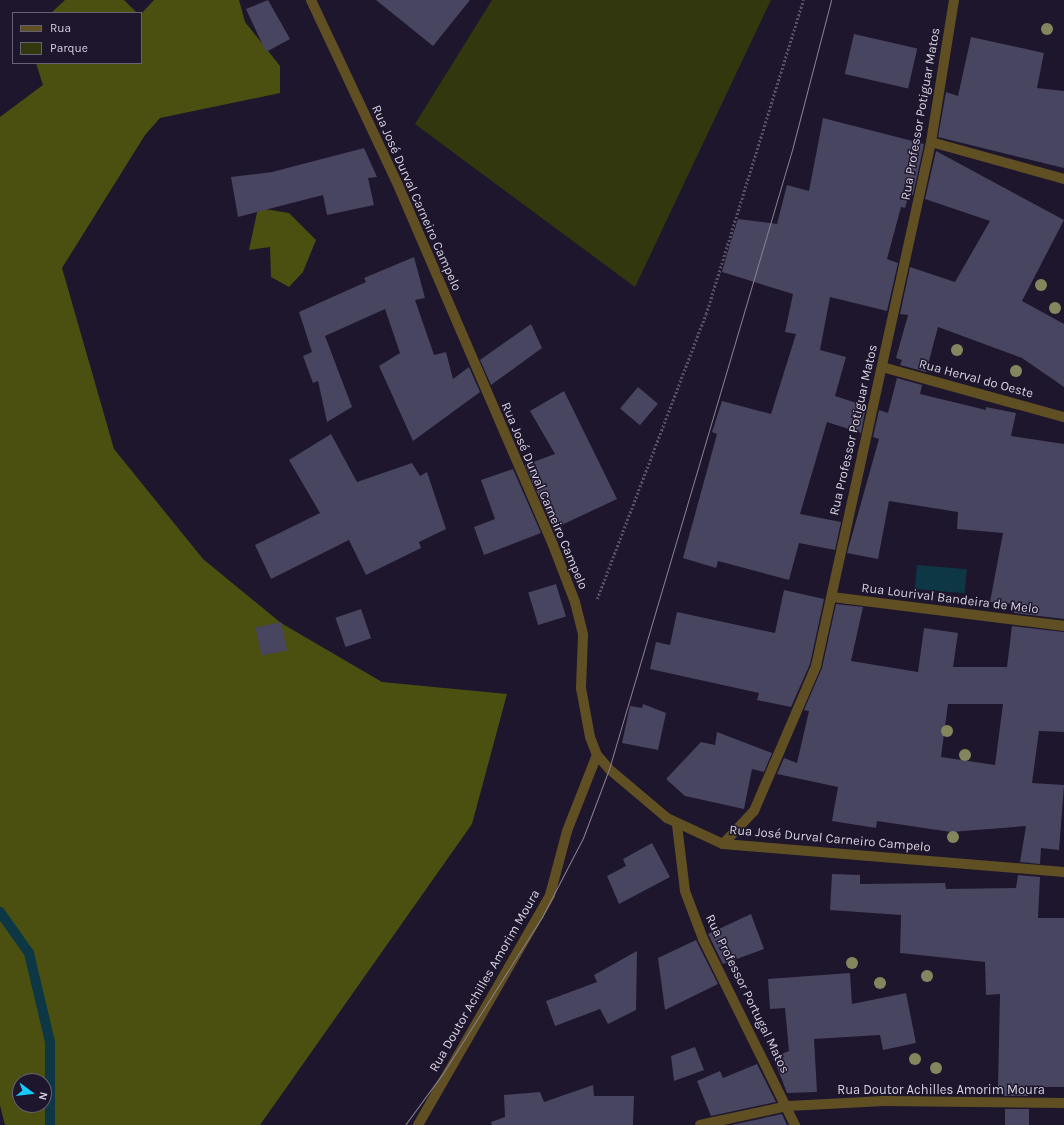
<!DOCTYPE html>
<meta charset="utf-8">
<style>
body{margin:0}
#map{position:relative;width:1064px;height:1125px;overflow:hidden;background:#1e162c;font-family:Karla,sans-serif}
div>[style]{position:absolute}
.green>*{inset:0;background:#33370e}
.forest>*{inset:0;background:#4b5010}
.water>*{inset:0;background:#0e3745;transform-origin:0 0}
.stream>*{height:10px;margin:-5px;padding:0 5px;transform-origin:5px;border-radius:5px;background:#0e3745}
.building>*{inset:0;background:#47455f;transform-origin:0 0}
.path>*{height:2.5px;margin-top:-1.25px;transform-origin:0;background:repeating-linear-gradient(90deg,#585165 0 2px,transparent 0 4px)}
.minor>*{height:10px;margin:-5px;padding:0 5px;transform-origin:5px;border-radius:5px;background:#604f23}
.tram>*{height:1px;margin:-0.5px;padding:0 0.5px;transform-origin:0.5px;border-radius:0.5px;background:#878193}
.trees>*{width:12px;height:12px;margin:-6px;border-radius:50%;background:#84865e}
span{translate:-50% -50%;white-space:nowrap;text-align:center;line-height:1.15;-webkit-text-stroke:3px #1e162c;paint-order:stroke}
.street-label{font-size:13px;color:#d6d2e1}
.legend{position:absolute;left:12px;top:12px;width:130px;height:52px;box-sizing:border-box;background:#1e162c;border:1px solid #686174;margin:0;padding:5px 7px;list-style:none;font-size:12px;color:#d6d2e1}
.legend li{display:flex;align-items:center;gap:8px;height:20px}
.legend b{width:20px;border:1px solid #686174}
.north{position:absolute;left:12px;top:1073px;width:40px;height:40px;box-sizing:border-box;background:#1e162c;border:1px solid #686174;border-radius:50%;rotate:105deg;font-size:11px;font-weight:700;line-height:16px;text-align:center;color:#d6d2e1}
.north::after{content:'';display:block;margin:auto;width:14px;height:18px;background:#17cafb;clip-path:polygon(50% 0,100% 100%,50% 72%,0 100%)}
</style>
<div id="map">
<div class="green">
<div style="clip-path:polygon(492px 0,771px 0,635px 287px,415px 124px)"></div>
</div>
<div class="forest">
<div style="clip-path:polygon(65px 0,124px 0,137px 13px,51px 13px)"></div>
<div style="clip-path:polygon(evenodd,154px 0,239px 0,245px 22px,280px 66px,280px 93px,160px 118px,145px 135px,62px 268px,114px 449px,203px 559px,281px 623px,382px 682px,507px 694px,472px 824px,260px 1125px,5px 1125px,0 1105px,0 117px,43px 85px,36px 63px,141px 63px,141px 14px,154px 0,20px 1081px,44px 1081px,44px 1105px,20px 1105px,20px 1081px)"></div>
<div style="clip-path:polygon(258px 208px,289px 213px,316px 240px,303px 272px,289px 287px,271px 277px,270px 247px,249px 250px)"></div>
</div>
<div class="water">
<div style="left:917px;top:565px;width:50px;height:24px;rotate:5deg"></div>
</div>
<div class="stream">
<div style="left:0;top:912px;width:50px;rotate:54.7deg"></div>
<div style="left:29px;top:953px;width:91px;rotate:76.7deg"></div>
<div style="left:50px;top:1042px;width:83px;rotate:90deg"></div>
</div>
<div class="building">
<div style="clip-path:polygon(268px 0,290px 39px,266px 52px,246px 9px)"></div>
<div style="clip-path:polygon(376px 0,470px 0,433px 46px)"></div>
<div style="left:854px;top:34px;width:65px;height:41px;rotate:13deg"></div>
<div style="clip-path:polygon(971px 37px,1044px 53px,1037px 88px,1064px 91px,1064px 168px,938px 137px,946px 92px,958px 96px)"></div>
<div style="clip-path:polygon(823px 118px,924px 144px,913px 195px,909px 194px,905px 208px,901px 207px,887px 259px,898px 263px,887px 311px,830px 297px,820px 350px,846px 357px,835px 396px,866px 406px,861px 433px,827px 422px,800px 514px,841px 522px,835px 550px,799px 543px,789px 580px,718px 561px,716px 568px,683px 558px,717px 434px,712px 432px,722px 401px,771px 414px,796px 334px,785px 332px,793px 294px,722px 272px,730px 244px,738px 219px,777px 224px,787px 185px,809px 191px)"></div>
<div style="clip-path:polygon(364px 148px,377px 177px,368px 178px,374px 205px,327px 215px,323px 195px,238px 217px,231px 177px,272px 172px)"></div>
<div style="clip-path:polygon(936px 151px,1064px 220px,1022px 301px,1064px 324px,1064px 387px,1022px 358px,938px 327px,926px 372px,900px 365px,902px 360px,896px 358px,908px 315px,900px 314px,910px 267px,955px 282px,990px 221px,925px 199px)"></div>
<div style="clip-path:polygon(414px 257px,425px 298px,415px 300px,434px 355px,446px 352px,453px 379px,469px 367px,480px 392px,413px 441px,379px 366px,400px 353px,385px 309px,325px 336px,352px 407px,327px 422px,318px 381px,313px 383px,303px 356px,312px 352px,299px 312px,366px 282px,364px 278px)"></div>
<div style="clip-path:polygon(531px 324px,542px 348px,491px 385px,480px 360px)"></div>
<div style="clip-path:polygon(897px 378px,922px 385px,920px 394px,986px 410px,986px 407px,1016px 413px,1011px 436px,1064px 444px,1064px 619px,1014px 613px,1015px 604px,990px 602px,1003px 533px,957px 529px,958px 512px,889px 501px,878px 559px,847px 553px,879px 439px,873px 437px,879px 410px,888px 413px)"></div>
<div style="left:638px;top:387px;width:26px;height:28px;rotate:40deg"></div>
<div style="clip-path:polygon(564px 391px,617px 499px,553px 529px,525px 465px,555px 454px,530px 411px)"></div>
<div style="clip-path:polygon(331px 434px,357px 482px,412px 463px,420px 476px,427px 472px,446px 529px,419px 542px,421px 548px,366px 575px,349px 540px,271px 579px,255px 545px,320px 513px,289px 460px)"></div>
<div style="clip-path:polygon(513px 469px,541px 533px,484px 555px,474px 527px,495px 519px,481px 480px)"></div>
<div style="left:556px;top:584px;width:34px;height:29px;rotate:73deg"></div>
<div style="clip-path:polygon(784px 590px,824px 599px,810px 664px,791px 707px,757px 700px,759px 693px,650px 669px,656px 642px,670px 645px,677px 612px,775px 633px)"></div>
<div style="clip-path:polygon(evenodd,836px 604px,863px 607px,851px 661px,918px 672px,924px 628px,958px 633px,953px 667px,1007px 667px,1012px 626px,1064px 632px,1064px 732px,1039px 731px,1032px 783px,1064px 785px,1059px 850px,1041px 848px,1040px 864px,1020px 862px,1026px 826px,951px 832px,877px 821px,876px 828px,832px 821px,838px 787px,777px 774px,784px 758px,797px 763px,809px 711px,804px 710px,822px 668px,836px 604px,948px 704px,1003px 704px,995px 765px,941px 757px,948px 704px)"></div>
<div style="left:361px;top:609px;width:31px;height:27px;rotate:71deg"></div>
<div style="left:281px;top:622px;width:29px;height:26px;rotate:78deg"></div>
<div style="clip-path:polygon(643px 704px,666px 713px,658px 750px,622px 743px,630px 706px,642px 708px)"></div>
<div style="clip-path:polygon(717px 732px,772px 753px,764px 772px,752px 769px,744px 809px,685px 796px,666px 779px,701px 742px,715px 745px)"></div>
<div style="clip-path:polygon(652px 843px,670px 877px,619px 904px,607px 876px,626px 866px,623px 859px)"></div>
<div style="clip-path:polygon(832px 874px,860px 875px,860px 884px,945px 883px,946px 889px,1016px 888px,1018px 875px,1040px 877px,1038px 918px,1064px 918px,1064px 1087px,1028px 1087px,1028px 1096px,1004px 1096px,1004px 1087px,998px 1087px,1000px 994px,986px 995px,985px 962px,900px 953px,901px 915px,830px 910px)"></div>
<div style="clip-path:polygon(751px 914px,764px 949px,723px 964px,708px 934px)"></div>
<div style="clip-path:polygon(696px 940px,718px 984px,665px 1010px,658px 958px)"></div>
<div style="clip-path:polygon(637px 951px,636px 1010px,608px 1024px,600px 1009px,555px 1026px,546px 1001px,597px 982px,594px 975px)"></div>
<div style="clip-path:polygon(850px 973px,852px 1004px,906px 993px,916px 1043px,883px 1050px,880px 1035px,814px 1039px,817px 1092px,787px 1093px,773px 1057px,789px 1051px,785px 1008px,770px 1009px,768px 979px)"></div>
<div style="clip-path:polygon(695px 1047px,704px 1070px,674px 1081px,671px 1056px)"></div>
<div style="clip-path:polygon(757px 1064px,776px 1102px,711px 1116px,697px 1081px,720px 1071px,723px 1078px)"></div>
<div style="clip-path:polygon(593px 1085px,594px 1096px,634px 1096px,633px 1125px,492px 1125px,491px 1122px,505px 1117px,504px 1095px,540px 1092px,544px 1102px)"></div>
<div style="left:1005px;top:1109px;width:24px;height:16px"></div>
<div style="clip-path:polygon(782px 1114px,787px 1125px,731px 1125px)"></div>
</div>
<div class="path">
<div style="left:597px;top:599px;width:305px;rotate:-69.1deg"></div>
<div style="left:706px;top:314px;width:329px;rotate:-72.8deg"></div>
</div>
<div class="minor">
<div style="left:311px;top:0;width:204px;rotate:64.8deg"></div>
<div style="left:398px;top:185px;width:392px;rotate:66.7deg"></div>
<div style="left:553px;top:545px;width:61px;rotate:68.9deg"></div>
<div style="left:575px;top:602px;width:34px;rotate:76deg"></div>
<div style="left:583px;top:635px;width:53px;rotate:92.2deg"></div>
<div style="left:581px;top:688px;width:50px;rotate:79.6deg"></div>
<div style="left:590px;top:737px;width:19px;rotate:69deg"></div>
<div style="left:597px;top:755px;width:18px;rotate:49deg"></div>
<div style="left:609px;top:769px;width:76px;rotate:40.2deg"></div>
<div style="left:667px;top:818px;width:62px;rotate:24.9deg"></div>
<div style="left:723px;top:844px;width:342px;rotate:4.7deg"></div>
<div style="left:931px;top:142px;width:138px;rotate:15.5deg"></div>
<div style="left:882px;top:367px;width:189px;rotate:15.4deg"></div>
<div style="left:832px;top:597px;width:234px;rotate:7.1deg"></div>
<div style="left:677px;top:825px;width:66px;rotate:83.1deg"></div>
<div style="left:685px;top:891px;width:51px;rotate:69.4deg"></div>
<div style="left:703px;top:939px;width:208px;rotate:63.7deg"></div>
<div style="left:723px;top:844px;width:45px;rotate:-46.8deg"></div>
<div style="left:754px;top:811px;width:158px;rotate:-66.8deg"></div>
<div style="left:816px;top:666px;width:536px;rotate:-77.62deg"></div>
<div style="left:931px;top:142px;width:144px;rotate:-80.8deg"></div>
<div style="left:418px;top:1125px;width:265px;rotate:-60.1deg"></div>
<div style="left:550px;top:895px;width:66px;rotate:-75.1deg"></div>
<div style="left:567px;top:831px;width:82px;rotate:-68.5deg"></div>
<div style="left:700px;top:1125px;width:90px;rotate:-12.2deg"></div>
<div style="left:788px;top:1106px;width:96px;rotate:-3deg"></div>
<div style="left:884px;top:1101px;width:180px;rotate:0.6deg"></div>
</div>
<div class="tram">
<div style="left:405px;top:1125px;width:64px;rotate:-53.8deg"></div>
<div style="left:443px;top:1073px;width:185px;rotate:-57.6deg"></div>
<div style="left:542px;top:917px;width:89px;rotate:-62.6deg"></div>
<div style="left:583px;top:838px;width:74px;rotate:-69.4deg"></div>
<div style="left:609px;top:769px;width:645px;rotate:-73.53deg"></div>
<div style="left:792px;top:150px;width:155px;rotate:-75.4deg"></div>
</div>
<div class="trees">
<div style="left:1047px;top:29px"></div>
<div style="left:1041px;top:285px"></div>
<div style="left:1055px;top:308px"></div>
<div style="left:957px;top:350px"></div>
<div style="left:1016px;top:371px"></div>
<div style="left:947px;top:731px"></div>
<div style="left:965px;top:755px"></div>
<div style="left:953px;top:837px"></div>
<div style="left:852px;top:963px"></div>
<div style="left:927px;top:976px"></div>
<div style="left:880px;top:983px"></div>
<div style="left:915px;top:1059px"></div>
<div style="left:936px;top:1068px"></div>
</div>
<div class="street-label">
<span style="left:921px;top:114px;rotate:-80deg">Rua Professor Potiguar Matos</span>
<span style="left:416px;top:198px;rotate:66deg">Rua José Durval Carneiro Campelo</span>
<span style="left:976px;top:379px;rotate:15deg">Rua Herval do Oeste</span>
<span style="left:854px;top:430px;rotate:-77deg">Rua Professor Potiguar Matos</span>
<span style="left:544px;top:496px;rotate:67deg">Rua José Durval Carneiro Campelo</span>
<span style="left:950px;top:599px;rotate:7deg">Rua Lourival Bandeira de Melo</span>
<span style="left:830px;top:839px;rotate:5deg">Rua José Durval Carneiro Campelo</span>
<span style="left:485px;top:981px;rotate:-60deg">Rua Doutor Achilles Amorim Moura</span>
<span style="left:747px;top:994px;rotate:64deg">Rua Professor Portugal Matos</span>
<span style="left:941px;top:1090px">Rua Doutor Achilles Amorim Moura</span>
</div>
<ul class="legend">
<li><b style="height:5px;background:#604f23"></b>Rua</li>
<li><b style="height:11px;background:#33370e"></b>Parque</li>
</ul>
<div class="north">N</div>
</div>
